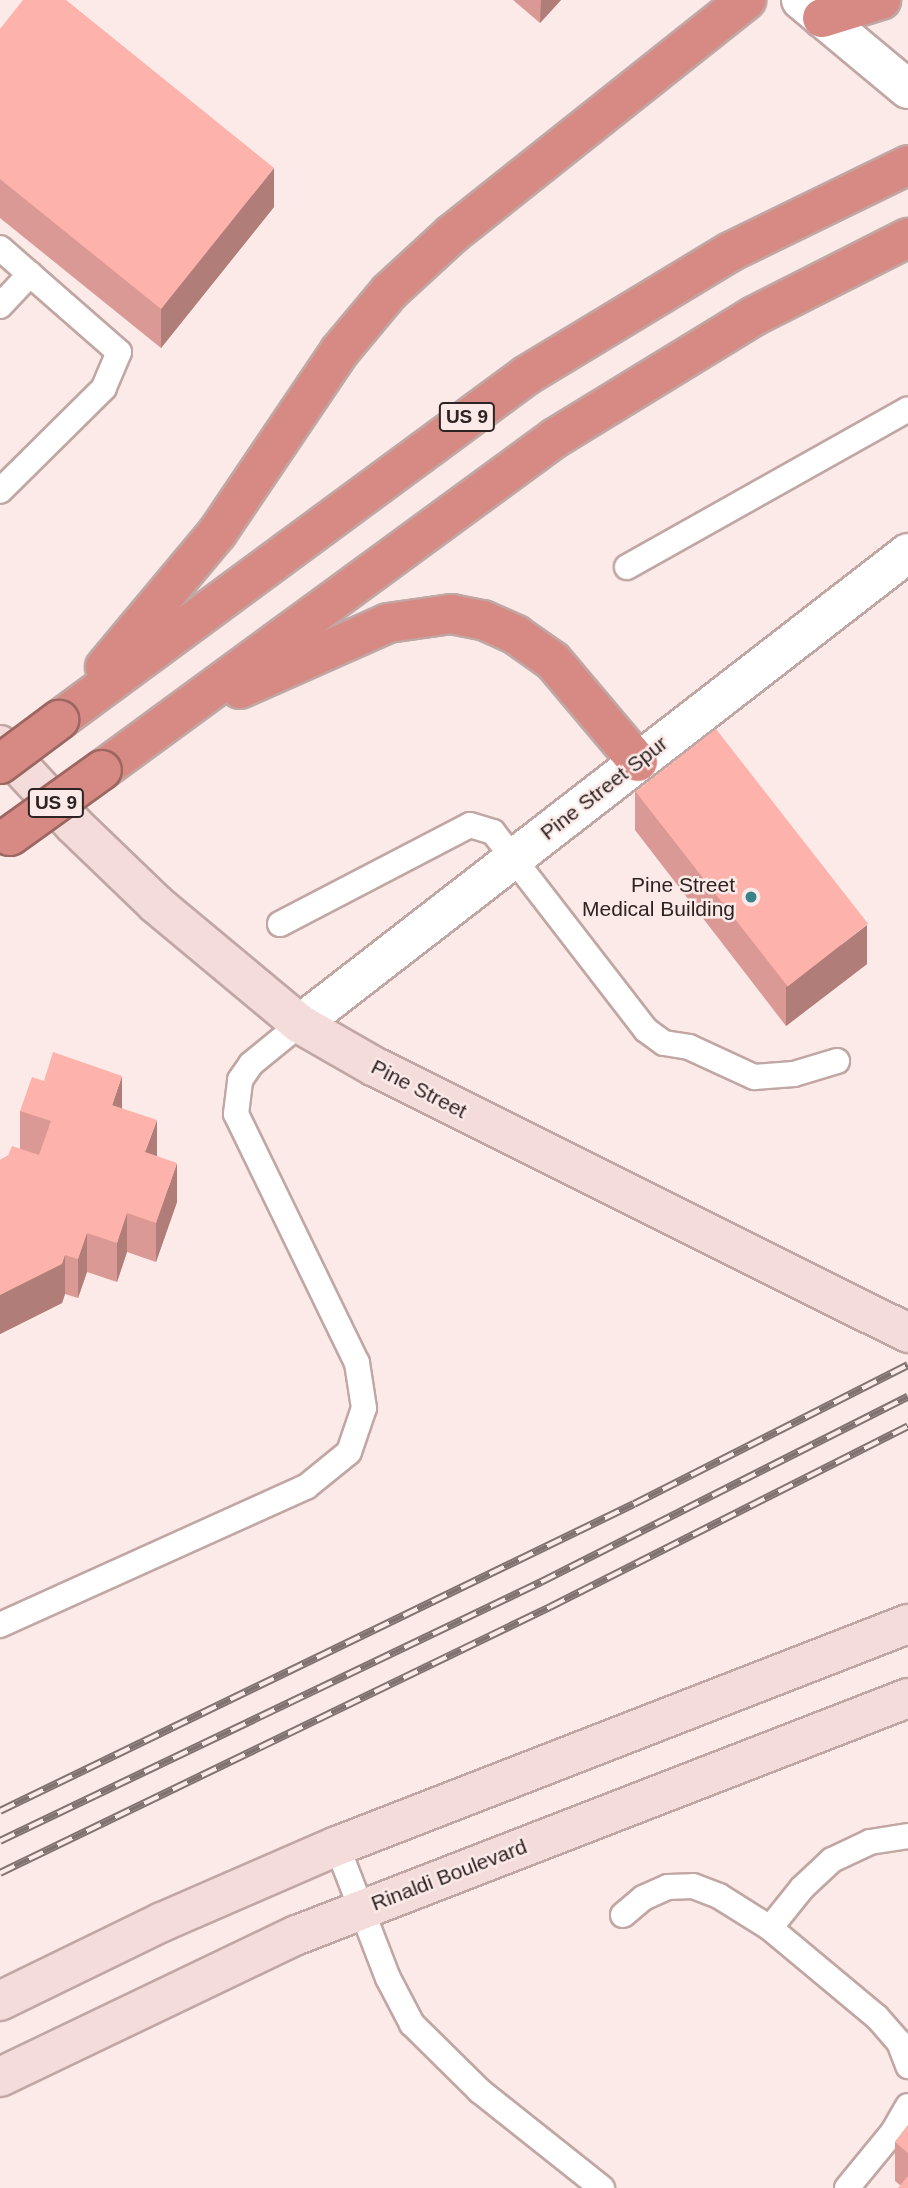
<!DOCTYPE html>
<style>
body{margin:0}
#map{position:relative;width:908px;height:2188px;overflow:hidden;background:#fbeae8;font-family:Arial,sans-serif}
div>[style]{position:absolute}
.roads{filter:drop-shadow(2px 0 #c1a7a4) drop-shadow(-2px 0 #c1a7a4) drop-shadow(0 2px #c1a7a4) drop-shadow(0 -2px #c1a7a4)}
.lane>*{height:24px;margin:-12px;padding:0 12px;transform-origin:12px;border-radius:12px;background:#fff}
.street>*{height:38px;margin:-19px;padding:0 19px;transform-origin:19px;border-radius:19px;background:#fff}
.secondary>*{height:38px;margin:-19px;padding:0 19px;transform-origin:19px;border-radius:19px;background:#f3dcda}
.highway>*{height:38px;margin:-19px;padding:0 19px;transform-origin:19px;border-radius:19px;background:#d78a83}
.rail>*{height:8px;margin-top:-4px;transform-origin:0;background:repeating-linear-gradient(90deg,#fbeae8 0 16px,#7f7270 0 32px);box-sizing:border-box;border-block:2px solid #7f7270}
.bridges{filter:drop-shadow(2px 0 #9c6661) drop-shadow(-2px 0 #9c6661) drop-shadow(0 2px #9c6661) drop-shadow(0 -2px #9c6661)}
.highway-bridge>*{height:38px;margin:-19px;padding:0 19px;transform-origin:19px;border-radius:19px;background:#d78a83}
.wall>*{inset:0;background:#da9994}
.shaded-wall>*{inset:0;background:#b17d78}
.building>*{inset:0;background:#fdb2ac;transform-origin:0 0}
.dots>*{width:19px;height:19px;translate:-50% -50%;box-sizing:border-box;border:4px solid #fbeae8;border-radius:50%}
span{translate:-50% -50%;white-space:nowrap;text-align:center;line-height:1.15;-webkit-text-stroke:5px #fbeae8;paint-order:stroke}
.shield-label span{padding:2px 5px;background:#fbeae8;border:2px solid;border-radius:5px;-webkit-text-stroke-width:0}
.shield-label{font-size:19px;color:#2d2322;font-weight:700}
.street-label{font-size:21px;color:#2d2322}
.poi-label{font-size:21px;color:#2d2322}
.right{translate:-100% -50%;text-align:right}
</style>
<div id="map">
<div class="roads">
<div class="lane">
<div style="left:0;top:248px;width:158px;rotate:41.2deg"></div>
<div style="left:119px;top:352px;width:39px;rotate:113deg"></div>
<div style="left:104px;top:388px;width:146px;rotate:135.3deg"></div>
<div style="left:0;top:306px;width:44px;rotate:-46.8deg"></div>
<div style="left:627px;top:567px;width:322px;rotate:-29.3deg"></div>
<div style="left:280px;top:924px;width:214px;rotate:-27.5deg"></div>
<div style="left:470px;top:825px;width:24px;rotate:17deg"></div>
<div style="left:493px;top:832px;width:250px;rotate:52.3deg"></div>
<div style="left:646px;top:1030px;width:22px;rotate:36deg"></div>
<div style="left:664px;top:1043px;width:25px;rotate:9deg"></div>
<div style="left:689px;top:1047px;width:72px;rotate:24.8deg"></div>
<div style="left:754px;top:1077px;width:40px;rotate:-4.3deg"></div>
<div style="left:794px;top:1074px;width:45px;rotate:-16.8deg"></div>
<div style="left:0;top:1625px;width:336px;rotate:-24.3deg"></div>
<div style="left:306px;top:1487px;width:55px;rotate:-39.1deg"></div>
<div style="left:349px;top:1452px;width:46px;rotate:-71.2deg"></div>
<div style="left:364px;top:1408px;width:46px;rotate:-98.8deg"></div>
<div style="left:357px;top:1363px;width:277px;rotate:-115.9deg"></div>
<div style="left:236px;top:1114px;width:34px;rotate:-83deg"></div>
<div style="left:240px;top:1080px;width:19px;rotate:-55deg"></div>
<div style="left:251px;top:1064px;width:63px;rotate:-39.2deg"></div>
<div style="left:337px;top:1846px;width:142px;rotate:68.9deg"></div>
<div style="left:388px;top:1978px;width:52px;rotate:62.4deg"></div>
<div style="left:412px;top:2024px;width:95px;rotate:44.6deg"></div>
<div style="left:480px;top:2091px;width:156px;rotate:38.5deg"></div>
<div style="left:623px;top:1915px;width:26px;rotate:-40deg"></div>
<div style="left:643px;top:1898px;width:27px;rotate:-24deg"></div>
<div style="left:668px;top:1887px;width:25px;rotate:-2deg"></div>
<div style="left:693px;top:1886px;width:28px;rotate:21deg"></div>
<div style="left:719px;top:1896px;width:60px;rotate:32.1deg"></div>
<div style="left:770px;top:1928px;width:139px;rotate:39.8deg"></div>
<div style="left:877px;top:2017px;width:33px;rotate:49deg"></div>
<div style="left:899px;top:2042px;width:26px;rotate:69deg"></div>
<div style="left:770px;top:1928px;width:51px;rotate:-51.3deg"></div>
<div style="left:802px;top:1888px;width:41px;rotate:-43deg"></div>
<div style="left:832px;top:1860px;width:42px;rotate:-25.3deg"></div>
<div style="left:870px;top:1842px;width:38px;rotate:-9deg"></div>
<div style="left:847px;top:2188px;width:72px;rotate:-50.6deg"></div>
<div style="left:893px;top:2132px;width:30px;rotate:-60deg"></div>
</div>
<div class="street">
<div style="left:801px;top:0;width:139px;rotate:39.8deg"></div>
<div style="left:300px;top:1024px;width:769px;rotate:-37.76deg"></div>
</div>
<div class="secondary">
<div style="left:0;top:745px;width:109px;rotate:47.2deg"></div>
<div style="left:74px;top:825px;width:114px;rotate:43.9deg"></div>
<div style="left:156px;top:904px;width:187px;rotate:39.8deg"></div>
<div style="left:300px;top:1024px;width:86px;rotate:29.8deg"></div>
<div style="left:375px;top:1067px;width:596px;rotate:26.52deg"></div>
<div style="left:0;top:2001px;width:180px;rotate:-26deg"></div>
<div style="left:162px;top:1922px;width:191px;rotate:-23.5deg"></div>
<div style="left:337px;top:1846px;width:613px;rotate:-21.25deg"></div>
<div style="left:0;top:2077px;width:329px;rotate:-25.6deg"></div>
<div style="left:297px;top:1935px;width:655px;rotate:-21.2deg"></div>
</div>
<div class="highway">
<div style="left:822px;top:18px;width:62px;rotate:-17deg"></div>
<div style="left:105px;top:667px;width:175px;rotate:-50.1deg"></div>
<div style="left:217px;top:533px;width:218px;rotate:-56deg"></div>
<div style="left:339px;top:352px;width:78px;rotate:-50.2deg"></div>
<div style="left:389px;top:292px;width:86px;rotate:-42.6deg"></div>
<div style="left:452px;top:234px;width:376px;rotate:-38.5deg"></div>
<div style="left:240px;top:689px;width:162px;rotate:-24deg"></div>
<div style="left:388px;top:623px;width:64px;rotate:-8.1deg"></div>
<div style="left:451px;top:614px;width:33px;rotate:11deg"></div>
<div style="left:483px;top:620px;width:36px;rotate:24deg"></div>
<div style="left:516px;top:635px;width:45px;rotate:35.1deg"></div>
<div style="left:553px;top:661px;width:132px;rotate:49.9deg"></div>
<div style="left:59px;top:720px;width:581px;rotate:-36.4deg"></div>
<div style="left:527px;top:375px;width:237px;rotate:-31.2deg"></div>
<div style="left:730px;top:252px;width:198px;rotate:-26deg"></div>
<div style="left:102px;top:770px;width:562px;rotate:-36.24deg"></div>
<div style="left:555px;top:438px;width:233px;rotate:-31.5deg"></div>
<div style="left:754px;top:316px;width:173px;rotate:-26.9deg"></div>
</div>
</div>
<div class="rail">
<div style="left:0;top:1811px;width:704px;rotate:-25.84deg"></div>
<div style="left:634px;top:1504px;width:307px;rotate:-26.9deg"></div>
<div style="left:0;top:1841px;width:600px;rotate:-25.58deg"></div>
<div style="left:541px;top:1582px;width:411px;rotate:-26.8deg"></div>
<div style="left:0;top:1873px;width:611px;rotate:-25.81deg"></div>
<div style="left:550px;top:1607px;width:401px;rotate:-26.8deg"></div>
</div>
<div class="bridges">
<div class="highway-bridge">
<div style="left:0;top:764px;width:74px;rotate:-36.7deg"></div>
<div style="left:10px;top:836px;width:113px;rotate:-35.7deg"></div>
</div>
</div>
<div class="wall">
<div style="clip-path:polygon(513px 0,561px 0,540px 23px)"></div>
<div style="clip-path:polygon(0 29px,274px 207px,161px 348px,0 218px)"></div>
<div style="clip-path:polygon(635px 791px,867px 964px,786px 1026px,635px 830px)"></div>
<div style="clip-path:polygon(122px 1108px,177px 1202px,156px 1262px,127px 1252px,117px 1282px,87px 1272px,78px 1298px,65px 1294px,62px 1303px,0 1334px,0 1160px,20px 1149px,20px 1111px)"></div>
<div style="clip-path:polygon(908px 2125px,908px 2188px,900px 2185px,895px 2181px,895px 2142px)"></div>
</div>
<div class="shaded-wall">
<div style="clip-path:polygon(541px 0,561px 0,540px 23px)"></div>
<div style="clip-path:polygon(274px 168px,274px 207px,161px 348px,161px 309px)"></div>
<div style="clip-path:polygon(867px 925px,867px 964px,786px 1026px,786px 987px)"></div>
<div style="clip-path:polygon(122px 1076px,122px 1115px,112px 1105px)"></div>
<div style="clip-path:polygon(157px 1120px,157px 1160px,145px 1152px)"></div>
<div style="clip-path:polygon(177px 1163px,177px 1202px,156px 1262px,156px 1223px)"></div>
<div style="clip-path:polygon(127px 1213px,127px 1252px,117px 1282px,117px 1243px)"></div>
<div style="clip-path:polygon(87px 1233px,87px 1272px,78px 1298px,78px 1259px)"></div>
<div style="clip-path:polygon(65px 1255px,65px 1294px,62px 1303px,0 1334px,0 1295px)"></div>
</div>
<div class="building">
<div style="clip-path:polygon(23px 0,66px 0,274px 168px,161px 309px,0 179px,0 29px)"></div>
<div style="left:716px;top:729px;width:247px;height:102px;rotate:52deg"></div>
<div style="clip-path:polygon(53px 1052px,122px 1076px,112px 1105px,157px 1120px,145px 1152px,177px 1163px,156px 1223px,127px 1213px,117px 1243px,87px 1233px,78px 1259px,65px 1255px,62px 1264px,0 1295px,0 1160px,8px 1156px,12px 1146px,39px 1155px,51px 1121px,20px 1111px,32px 1077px,44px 1081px)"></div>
<div style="clip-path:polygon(908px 2125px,908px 2153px,895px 2142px)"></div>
<div style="clip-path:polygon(908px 2176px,908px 2188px,898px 2188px)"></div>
</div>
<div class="dots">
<div style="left:751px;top:897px;background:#3a8289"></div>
</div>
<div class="shield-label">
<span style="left:467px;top:417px">US 9</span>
<span style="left:56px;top:803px">US 9</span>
</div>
<div class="street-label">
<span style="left:604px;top:788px;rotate:-38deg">Pine Street Spur</span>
<span style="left:419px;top:1089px;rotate:27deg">Pine Street</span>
<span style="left:449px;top:1875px;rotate:-21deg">Rinaldi Boulevard</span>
</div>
<div class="poi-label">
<span class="right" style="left:735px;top:897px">Pine Street<br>Medical Building</span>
</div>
</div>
